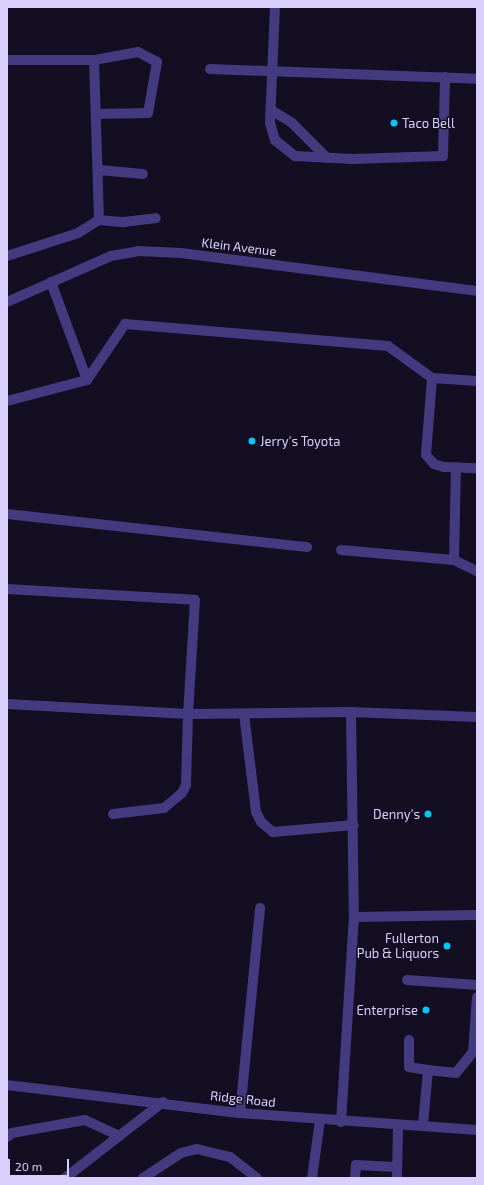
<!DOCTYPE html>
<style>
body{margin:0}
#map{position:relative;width:484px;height:1185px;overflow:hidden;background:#130e22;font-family:"Exo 2",sans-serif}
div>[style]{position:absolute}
.lane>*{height:10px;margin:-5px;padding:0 5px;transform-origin:5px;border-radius:5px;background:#433a80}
.street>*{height:10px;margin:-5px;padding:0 5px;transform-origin:5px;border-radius:5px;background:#433a80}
.dots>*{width:11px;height:11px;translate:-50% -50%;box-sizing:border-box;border:2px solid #130e22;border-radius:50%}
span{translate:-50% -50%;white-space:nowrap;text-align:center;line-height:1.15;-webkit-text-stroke:3px #130e22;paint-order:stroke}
.poi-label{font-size:13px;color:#dad0fe}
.left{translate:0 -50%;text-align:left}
.right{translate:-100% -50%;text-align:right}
.street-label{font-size:13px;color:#dad0fe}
.frame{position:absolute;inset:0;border:8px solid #dad0fe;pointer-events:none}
.scale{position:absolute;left:8px;top:1159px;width:61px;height:18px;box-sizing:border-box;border:2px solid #dad0fe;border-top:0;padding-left:5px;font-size:12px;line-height:14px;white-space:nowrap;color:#dad0fe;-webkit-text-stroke:3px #130e22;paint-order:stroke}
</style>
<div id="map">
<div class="lane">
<div style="left:275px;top:7px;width:116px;rotate:92.5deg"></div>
<div style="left:270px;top:123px;width:18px;rotate:74deg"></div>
<div style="left:275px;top:140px;width:26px;rotate:39deg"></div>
<div style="left:295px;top:156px;width:58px;rotate:3deg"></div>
<div style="left:353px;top:159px;width:90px;rotate:-1.9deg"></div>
<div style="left:443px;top:156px;width:79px;rotate:-88.5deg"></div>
<div style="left:7px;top:60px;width:87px"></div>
<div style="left:210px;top:69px;width:267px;rotate:2.1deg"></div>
<div style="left:271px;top:110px;width:23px;rotate:31deg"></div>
<div style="left:291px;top:122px;width:51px;rotate:45deg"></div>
<div style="left:96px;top:114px;width:52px;rotate:-1.1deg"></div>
<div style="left:148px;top:113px;width:52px;rotate:-80deg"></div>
<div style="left:157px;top:62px;width:21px;rotate:-152deg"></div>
<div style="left:138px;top:52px;width:45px;rotate:169.7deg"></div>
<div style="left:94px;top:60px;width:160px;rotate:88.2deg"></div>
<div style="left:99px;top:170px;width:44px;rotate:5.2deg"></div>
<div style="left:7px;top:256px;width:75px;rotate:-17.9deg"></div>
<div style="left:78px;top:233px;width:25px;rotate:-32deg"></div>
<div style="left:99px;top:220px;width:25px;rotate:5deg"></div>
<div style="left:124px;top:222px;width:32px;rotate:-7deg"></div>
<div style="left:51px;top:282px;width:104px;rotate:69.8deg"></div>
<div style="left:432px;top:378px;width:77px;rotate:94.5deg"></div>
<div style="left:426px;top:455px;width:12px;rotate:48deg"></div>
<div style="left:434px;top:464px;width:10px;rotate:17deg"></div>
<div style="left:444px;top:467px;width:33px;rotate:2deg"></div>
<div style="left:7px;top:401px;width:83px;rotate:-14.7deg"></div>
<div style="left:87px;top:380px;width:68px;rotate:-55.8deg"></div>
<div style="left:125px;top:324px;width:264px;rotate:4.8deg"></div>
<div style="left:388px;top:346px;width:54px;rotate:36deg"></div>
<div style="left:432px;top:378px;width:45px;rotate:3.8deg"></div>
<div style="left:7px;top:514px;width:302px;rotate:6.3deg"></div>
<div style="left:341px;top:550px;width:113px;rotate:5.1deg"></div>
<div style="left:454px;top:560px;width:25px;rotate:26deg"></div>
<div style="left:454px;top:560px;width:93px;rotate:-88.8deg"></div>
<div style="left:7px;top:589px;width:188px;rotate:3.3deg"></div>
<div style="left:195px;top:600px;width:114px;rotate:93.5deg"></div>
<div style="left:188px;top:714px;width:181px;rotate:-176.8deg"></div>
<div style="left:351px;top:712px;width:205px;rotate:89.2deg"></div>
<div style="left:244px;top:714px;width:99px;rotate:83deg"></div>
<div style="left:256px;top:812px;width:11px;rotate:63deg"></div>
<div style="left:261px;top:822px;width:16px;rotate:40deg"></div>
<div style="left:273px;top:832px;width:81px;rotate:-4.9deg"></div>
<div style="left:113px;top:814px;width:51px;rotate:-6.7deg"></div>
<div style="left:164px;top:808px;width:23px;rotate:-40deg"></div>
<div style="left:182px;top:793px;width:9px;rotate:-63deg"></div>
<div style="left:186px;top:785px;width:71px;rotate:-88.4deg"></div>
<div style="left:188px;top:714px;width:163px;rotate:-0.7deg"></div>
<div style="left:351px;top:712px;width:126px;rotate:2.3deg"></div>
<div style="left:407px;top:980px;width:70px;rotate:4.1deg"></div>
<div style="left:409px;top:1040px;width:27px;rotate:90deg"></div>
<div style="left:409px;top:1067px;width:19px;rotate:9deg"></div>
<div style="left:240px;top:1113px;width:206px;rotate:-84.4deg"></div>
<div style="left:341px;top:1122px;width:205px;rotate:-86.4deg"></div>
<div style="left:354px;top:917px;width:123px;rotate:-0.9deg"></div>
<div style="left:423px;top:1125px;width:55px;rotate:-84.8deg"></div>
<div style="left:428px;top:1070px;width:28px;rotate:6deg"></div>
<div style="left:456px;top:1073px;width:27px;rotate:-51deg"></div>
<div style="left:473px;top:1052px;width:55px;rotate:-85.8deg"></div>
<div style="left:7px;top:1137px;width:6px;rotate:-39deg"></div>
<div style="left:12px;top:1133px;width:74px;rotate:-10.1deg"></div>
<div style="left:85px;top:1120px;width:38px;rotate:25deg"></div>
<div style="left:143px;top:1178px;width:45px;rotate:-33.3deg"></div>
<div style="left:181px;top:1153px;width:16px;rotate:-14deg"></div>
<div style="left:197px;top:1149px;width:34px;rotate:14deg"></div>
<div style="left:230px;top:1157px;width:34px;rotate:38deg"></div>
<div style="left:312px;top:1178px;width:59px;rotate:-82.1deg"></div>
<div style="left:355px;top:1178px;width:13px;rotate:-86deg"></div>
<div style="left:356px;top:1165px;width:40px;rotate:2.9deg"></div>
<div style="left:397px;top:1178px;width:53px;rotate:-88.9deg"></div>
</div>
<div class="street">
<div style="left:7px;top:302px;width:114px;rotate:-23.9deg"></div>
<div style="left:111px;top:256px;width:27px;rotate:-10deg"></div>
<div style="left:138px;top:251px;width:43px;rotate:2.7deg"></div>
<div style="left:181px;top:253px;width:298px;rotate:7.3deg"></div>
<div style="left:7px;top:1085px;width:235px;rotate:6.9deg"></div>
<div style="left:240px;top:1113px;width:238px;rotate:4.1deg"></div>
<div style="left:65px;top:1178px;width:124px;rotate:-37.8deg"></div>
</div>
<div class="dots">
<div style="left:394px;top:123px;background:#05c6f5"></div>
<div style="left:252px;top:441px;background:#05c6f5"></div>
<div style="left:428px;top:814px;background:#05c6f5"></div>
<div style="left:447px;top:946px;background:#05c6f5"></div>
<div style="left:426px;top:1010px;background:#05c6f5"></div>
</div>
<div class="poi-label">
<span class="left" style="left:402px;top:123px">Taco Bell</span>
<span class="left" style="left:260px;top:441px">Jerry's Toyota</span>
<span class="right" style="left:420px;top:814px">Denny's</span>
<span class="right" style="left:439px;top:946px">Fullerton<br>Pub &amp; Liquors</span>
<span class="right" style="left:418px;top:1010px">Enterprise</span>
</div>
<div class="street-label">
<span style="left:239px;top:247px;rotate:7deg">Klein Avenue</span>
<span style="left:243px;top:1099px;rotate:6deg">Ridge Road</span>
</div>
<div class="frame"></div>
<div class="scale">20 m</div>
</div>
